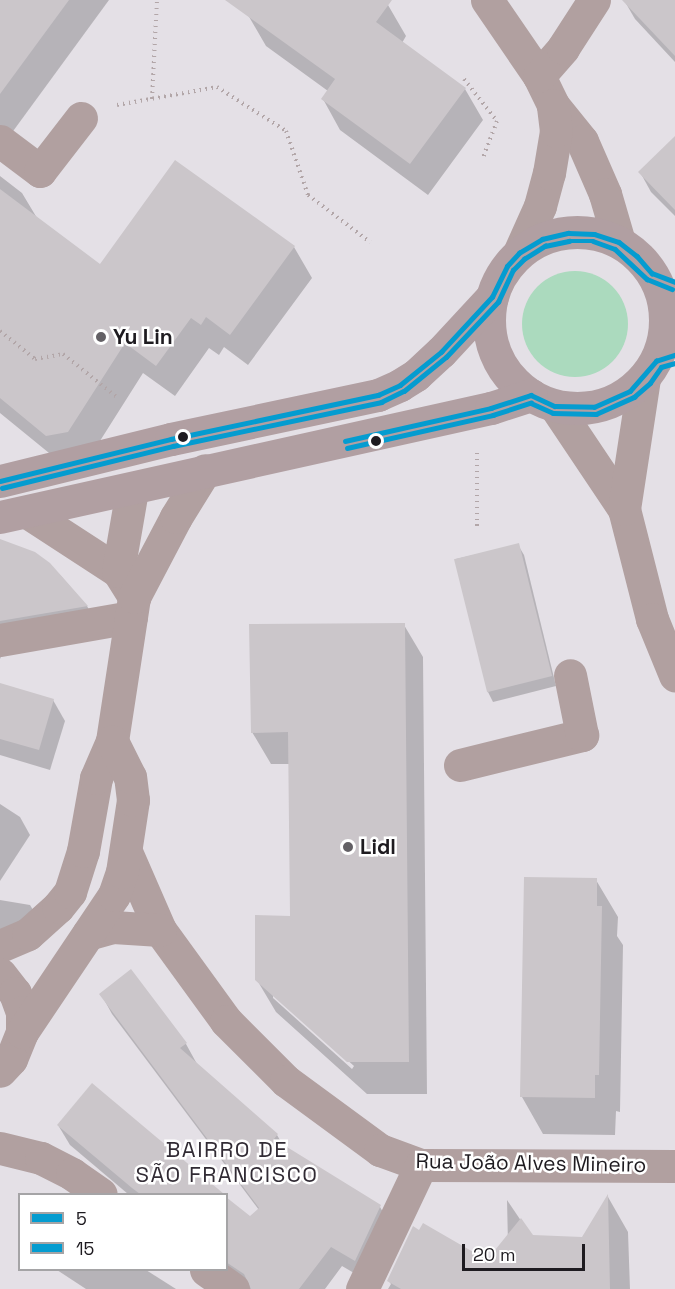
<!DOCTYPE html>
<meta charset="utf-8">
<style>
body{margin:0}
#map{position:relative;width:675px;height:1289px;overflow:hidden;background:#e4e0e6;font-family:"Space Grotesk",sans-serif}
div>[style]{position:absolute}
.green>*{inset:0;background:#abdabe}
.round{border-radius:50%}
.shadow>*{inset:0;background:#0003}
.building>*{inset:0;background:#cbc6ca;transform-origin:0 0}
.path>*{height:4px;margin-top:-2px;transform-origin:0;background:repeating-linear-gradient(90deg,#b2a6a8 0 1.5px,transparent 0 6px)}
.minor>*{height:33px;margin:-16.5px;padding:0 16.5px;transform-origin:16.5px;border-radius:16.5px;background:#b1a0a0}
.major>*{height:33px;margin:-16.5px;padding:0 16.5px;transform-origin:16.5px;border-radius:16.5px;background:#b19fa2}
.major>.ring{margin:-16.5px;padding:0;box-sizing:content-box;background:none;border:33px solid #b19fa2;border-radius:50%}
.bus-1>*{height:4.5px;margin:-2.25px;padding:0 2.25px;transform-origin:2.25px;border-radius:2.25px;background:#049cd0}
.bus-2>*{height:4.5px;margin:-2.25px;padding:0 2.25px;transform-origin:2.25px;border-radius:2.25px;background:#049cd0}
.dots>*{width:16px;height:16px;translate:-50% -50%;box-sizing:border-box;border:3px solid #fff;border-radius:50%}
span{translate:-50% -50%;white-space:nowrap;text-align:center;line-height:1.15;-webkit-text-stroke:5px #fff;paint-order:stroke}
.poi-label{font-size:21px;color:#1e1b20;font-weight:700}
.left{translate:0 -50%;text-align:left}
.street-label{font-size:21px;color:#1e1b20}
.neighbourhood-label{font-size:22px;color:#312b34;letter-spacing:1.5px}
.legend{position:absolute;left:18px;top:1193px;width:210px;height:78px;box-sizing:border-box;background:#fff;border:2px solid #a5a4a6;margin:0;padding:8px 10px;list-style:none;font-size:18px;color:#1e1b20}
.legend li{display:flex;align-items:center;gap:12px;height:30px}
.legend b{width:30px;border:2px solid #a5a4a6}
.scale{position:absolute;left:462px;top:1244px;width:123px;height:27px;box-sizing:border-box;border:3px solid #1e1b20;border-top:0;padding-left:8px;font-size:18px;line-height:21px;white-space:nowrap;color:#1e1b20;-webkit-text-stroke:4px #fff;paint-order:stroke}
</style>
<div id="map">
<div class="green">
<div class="round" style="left:522px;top:271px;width:106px;height:106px"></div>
</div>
<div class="shadow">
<div style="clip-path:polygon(0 0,109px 0,0 149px)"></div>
<div style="clip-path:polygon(248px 0,381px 0,388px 5px,406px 36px,402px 43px,465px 89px,483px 120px,428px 195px,340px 130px,323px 99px,328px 91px,266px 46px,248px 15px)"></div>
<div style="clip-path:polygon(624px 0,675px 0,675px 62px,635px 19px)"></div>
<div style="clip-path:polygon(675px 138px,675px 216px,651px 192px,640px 172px)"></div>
<div style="clip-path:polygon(0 176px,22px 193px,37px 218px,100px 266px,294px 247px,312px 278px,248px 365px,224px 347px,219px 355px,209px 348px,175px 396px,143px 373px,86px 463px,65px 466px,0 413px)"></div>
<div style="clip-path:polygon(0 545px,34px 554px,61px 576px,87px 606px,102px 633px,3px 653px,0 659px)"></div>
<div style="clip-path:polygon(518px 545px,524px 555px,556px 686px,493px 702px,488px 692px,456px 559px)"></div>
<div style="clip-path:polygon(evenodd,404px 625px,423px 657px,427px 1094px,367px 1094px,276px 1012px,257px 980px,291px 917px,290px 764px,271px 764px,252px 732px,404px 625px,273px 994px,354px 1066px,352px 1069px,273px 998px,273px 994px)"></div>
<div style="clip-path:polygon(0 685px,53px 700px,65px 721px,50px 770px,0 755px)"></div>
<div style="clip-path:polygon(0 804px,20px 817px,30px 835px,0 881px)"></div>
<div style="clip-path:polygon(596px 880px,618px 917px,617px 936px,623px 945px,620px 1112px,616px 1111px,615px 1135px,543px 1134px,522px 1097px)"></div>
<div style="clip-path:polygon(0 900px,30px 905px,41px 923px,0 934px)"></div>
<div style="clip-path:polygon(101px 994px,186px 1044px,197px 1064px,277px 1135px,284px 1147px,380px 1207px,392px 1227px,366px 1280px,342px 1266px,325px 1289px,250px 1289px,230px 1275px,226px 1270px,226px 1199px,250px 1218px,259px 1210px,112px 1014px)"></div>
<div style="clip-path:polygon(92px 1085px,222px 1194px,128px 1194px,70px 1145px,58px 1125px)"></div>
<div style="clip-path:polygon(608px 1197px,628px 1232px,630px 1289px,509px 1289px,507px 1200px,532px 1237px,583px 1238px)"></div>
<div style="clip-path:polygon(57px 1270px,146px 1270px,176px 1289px,86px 1289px)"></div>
<div style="clip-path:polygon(388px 1280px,470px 1289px,388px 1289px,391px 1284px)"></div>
</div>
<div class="building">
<div style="clip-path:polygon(0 0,69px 0,0 94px)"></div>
<div style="clip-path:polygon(225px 0,392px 0,376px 22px,466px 88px,410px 164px,321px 99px,335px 79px)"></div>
<div style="clip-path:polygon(622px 0,675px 0,675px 56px)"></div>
<div style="clip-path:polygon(675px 136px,675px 210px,638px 172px)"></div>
<div style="clip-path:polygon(175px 160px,295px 246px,230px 335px,206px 317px,201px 325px,191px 318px,156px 366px,125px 343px,68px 432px,46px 436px,0 398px,0 189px,100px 264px)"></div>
<div style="clip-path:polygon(0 539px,35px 552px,50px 563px,88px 606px,0 621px)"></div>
<div style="left:519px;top:543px;width:137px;height:67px;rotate:76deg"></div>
<div style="clip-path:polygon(405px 623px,409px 1062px,347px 1062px,255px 980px,255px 915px,290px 916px,288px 732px,251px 733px,249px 624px)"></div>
<div style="clip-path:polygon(0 683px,54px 699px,39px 750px,0 739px)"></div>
<div style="clip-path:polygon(524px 877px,597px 878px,597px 906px,602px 906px,599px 1075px,595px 1075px,595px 1098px,520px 1097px)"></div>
<div style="clip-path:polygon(131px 969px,187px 1043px,180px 1048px,278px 1134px,274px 1139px,381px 1205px,355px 1261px,331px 1247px,299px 1289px,251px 1289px,244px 1274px,226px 1262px,226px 1197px,250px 1216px,259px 1208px,99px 994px)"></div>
<div style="clip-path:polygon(92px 1083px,224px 1194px,140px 1194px,132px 1188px,57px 1125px)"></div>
<div style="clip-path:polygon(608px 1194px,610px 1289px,401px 1289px,387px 1281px,413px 1226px,419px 1230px,423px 1223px,487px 1260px,521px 1218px,533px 1235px,582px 1237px)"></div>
</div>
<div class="path">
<div style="left:464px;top:79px;width:53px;rotate:51.8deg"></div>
<div style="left:497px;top:121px;width:39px;rotate:111deg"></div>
<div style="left:152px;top:99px;width:99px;rotate:-87.1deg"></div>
<div style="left:117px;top:105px;width:102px;rotate:-10.2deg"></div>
<div style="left:217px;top:87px;width:82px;rotate:32.5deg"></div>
<div style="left:286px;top:131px;width:68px;rotate:71deg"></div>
<div style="left:308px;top:195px;width:78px;rotate:37.2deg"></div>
<div style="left:0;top:331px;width:45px;rotate:38.7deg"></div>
<div style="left:35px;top:359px;width:28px;rotate:-10deg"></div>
<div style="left:63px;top:354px;width:70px;rotate:38.7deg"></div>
<div style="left:477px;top:526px;width:77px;rotate:-90deg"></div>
</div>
<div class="minor">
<div style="left:487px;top:0;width:92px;rotate:55.6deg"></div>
<div style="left:539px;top:76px;width:32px;rotate:64deg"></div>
<div style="left:553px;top:105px;width:46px;rotate:51.1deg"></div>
<div style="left:582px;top:141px;width:58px;rotate:66.5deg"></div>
<div style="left:605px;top:194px;width:50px;rotate:73.7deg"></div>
<div style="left:539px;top:76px;width:37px;rotate:-49deg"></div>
<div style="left:563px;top:48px;width:57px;rotate:-57.1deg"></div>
<div style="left:0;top:141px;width:50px;rotate:36.9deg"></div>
<div style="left:40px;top:171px;width:67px;rotate:-52.3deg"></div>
<div style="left:519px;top:253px;width:51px;rotate:-65.9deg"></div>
<div style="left:540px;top:206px;width:34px;rotate:-75deg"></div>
<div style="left:549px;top:173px;width:43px;rotate:-80.5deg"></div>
<div style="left:556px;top:131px;width:26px;rotate:-97deg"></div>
<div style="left:555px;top:406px;width:124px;rotate:56.2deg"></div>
<div style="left:624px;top:509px;width:114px;rotate:75.7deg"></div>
<div style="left:652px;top:619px;width:61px;rotate:67.7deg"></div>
<div style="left:624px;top:509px;width:133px;rotate:-81.3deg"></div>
<div style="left:27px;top:512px;width:108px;rotate:33deg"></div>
<div style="left:118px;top:571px;width:31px;rotate:58deg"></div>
<div style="left:118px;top:571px;width:82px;rotate:-80.2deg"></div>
<div style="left:0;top:640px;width:133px;rotate:-10deg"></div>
<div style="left:460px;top:765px;width:126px;rotate:-13.8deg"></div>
<div style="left:582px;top:735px;width:61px;rotate:-101.3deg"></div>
<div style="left:127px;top:854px;width:83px;rotate:66.5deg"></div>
<div style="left:160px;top:930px;width:112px;rotate:54deg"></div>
<div style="left:226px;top:1021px;width:85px;rotate:45deg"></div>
<div style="left:286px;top:1081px;width:117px;rotate:36.3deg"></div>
<div style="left:380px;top:1150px;width:44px;rotate:20.1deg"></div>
<div style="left:421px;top:1165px;width:254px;rotate:0.2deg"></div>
<div style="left:88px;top:934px;width:26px;rotate:-16deg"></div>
<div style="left:113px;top:927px;width:47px;rotate:3.7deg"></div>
<div style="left:0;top:946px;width:30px;rotate:-23deg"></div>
<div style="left:28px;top:934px;width:40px;rotate:-42deg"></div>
<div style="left:58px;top:907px;width:19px;rotate:-51deg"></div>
<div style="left:70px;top:892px;width:43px;rotate:-72.4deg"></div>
<div style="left:83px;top:851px;width:74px;rotate:-79.9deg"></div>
<div style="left:96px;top:778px;width:40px;rotate:-66.6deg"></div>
<div style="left:112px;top:741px;width:146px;rotate:-81.3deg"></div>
<div style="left:134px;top:597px;width:90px;rotate:-62.3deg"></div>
<div style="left:176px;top:517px;width:55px;rotate:-58.3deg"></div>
<div style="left:0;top:974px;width:24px;rotate:52deg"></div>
<div style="left:15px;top:993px;width:20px;rotate:70deg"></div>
<div style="left:22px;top:1012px;width:20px;rotate:90deg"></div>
<div style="left:22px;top:1032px;width:29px;rotate:112deg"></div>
<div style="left:11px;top:1059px;width:16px;rotate:133deg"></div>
<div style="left:22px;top:1032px;width:165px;rotate:-56.1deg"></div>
<div style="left:114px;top:895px;width:24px;rotate:-71deg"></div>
<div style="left:122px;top:872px;width:73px;rotate:-81.3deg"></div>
<div style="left:133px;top:800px;width:23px;rotate:-97deg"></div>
<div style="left:130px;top:777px;width:40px;rotate:-116.6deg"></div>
<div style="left:0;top:1148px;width:42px;rotate:13.7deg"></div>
<div style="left:41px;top:1158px;width:35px;rotate:27deg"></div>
<div style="left:72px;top:1174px;width:35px;rotate:35deg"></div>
<div style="left:206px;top:1270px;width:33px;rotate:35deg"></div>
<div style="left:362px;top:1289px;width:137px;rotate:-64.6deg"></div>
</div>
<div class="major">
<div class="ring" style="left:489px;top:232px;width:143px;height:143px"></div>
<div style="left:0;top:481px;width:176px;rotate:-13.8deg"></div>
<div style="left:171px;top:439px;width:212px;rotate:-12deg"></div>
<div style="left:378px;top:395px;width:24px;rotate:-24deg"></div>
<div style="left:400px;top:385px;width:19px;rotate:-32deg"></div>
<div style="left:416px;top:375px;width:34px;rotate:-43deg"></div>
<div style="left:441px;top:352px;width:75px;rotate:-47.2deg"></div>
<div style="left:0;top:517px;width:503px;rotate:-12.52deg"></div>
<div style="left:491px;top:408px;width:42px;rotate:-18deg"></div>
</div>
<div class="bus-1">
<div style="left:345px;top:441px;width:150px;rotate:-12.7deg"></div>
<div style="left:491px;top:408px;width:42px;rotate:-18deg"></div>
<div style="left:531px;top:395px;width:26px;rotate:25deg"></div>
<div style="left:555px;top:406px;width:39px;rotate:1deg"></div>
<div style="left:594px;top:407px;width:39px;rotate:-24deg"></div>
<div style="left:630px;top:391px;width:40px;rotate:-49deg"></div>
<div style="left:656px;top:361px;width:20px;rotate:-18deg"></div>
<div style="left:0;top:481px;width:176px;rotate:-13.8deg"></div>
<div style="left:171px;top:439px;width:212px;rotate:-12deg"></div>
<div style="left:378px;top:395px;width:24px;rotate:-24deg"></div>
<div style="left:400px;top:385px;width:53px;rotate:-38.8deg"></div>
<div style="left:441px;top:352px;width:75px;rotate:-47.2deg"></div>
<div style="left:492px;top:297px;width:34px;rotate:-64deg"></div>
<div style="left:507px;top:266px;width:18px;rotate:-47deg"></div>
<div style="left:519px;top:253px;width:27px;rotate:-31deg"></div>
<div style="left:542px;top:239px;width:27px;rotate:-13deg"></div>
<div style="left:568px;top:233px;width:26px;rotate:2deg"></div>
<div style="left:594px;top:234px;width:26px;rotate:18deg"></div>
<div style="left:619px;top:242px;width:23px;rotate:38deg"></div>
<div style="left:637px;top:256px;width:23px;rotate:49deg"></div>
<div style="left:652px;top:273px;width:25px;rotate:21deg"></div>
</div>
<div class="bus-2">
<div style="left:347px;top:448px;width:150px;rotate:-12.7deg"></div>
<div style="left:493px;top:415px;width:40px;rotate:-18deg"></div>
<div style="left:531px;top:403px;width:24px;rotate:24deg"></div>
<div style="left:553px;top:413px;width:43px;rotate:1.3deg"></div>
<div style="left:596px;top:414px;width:42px;rotate:-24.1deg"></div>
<div style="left:634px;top:397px;width:21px;rotate:-41deg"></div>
<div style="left:650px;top:383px;width:19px;rotate:-55deg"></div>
<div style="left:661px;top:367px;width:15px;rotate:-16deg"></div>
<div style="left:2px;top:488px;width:176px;rotate:-13.8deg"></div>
<div style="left:173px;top:446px;width:213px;rotate:-11.9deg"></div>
<div style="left:381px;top:402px;width:25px;rotate:-26deg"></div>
<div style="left:404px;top:391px;width:54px;rotate:-39deg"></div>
<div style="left:446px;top:357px;width:76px;rotate:-46.6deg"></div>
<div style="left:498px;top:302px;width:35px;rotate:-65deg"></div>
<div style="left:513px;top:270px;width:16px;rotate:-45deg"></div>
<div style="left:524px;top:259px;width:25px;rotate:-32deg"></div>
<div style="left:545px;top:246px;width:25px;rotate:-12deg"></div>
<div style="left:569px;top:241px;width:24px"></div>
<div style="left:593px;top:241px;width:23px;rotate:20deg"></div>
<div style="left:615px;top:249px;width:44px;rotate:43.2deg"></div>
<div style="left:647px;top:279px;width:27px;rotate:22deg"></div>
</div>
<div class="dots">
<div style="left:101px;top:337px;background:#636065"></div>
<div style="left:183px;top:437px;background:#1e1b20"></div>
<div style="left:376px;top:441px;background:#1e1b20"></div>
<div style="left:348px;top:847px;background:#636065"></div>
</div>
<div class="poi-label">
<span class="left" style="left:113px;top:337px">Yu Lin</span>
<span class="left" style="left:360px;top:847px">Lidl</span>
</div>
<div class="street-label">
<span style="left:531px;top:1163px;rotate:1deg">Rua João Alves Mineiro</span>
</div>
<div class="neighbourhood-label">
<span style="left:227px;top:1162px">BAIRRO DE<br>SÃO FRANCISCO</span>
</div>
<ul class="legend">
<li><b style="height:8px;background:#049cd0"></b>5</li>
<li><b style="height:8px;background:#049cd0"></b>15</li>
</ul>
<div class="scale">20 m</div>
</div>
